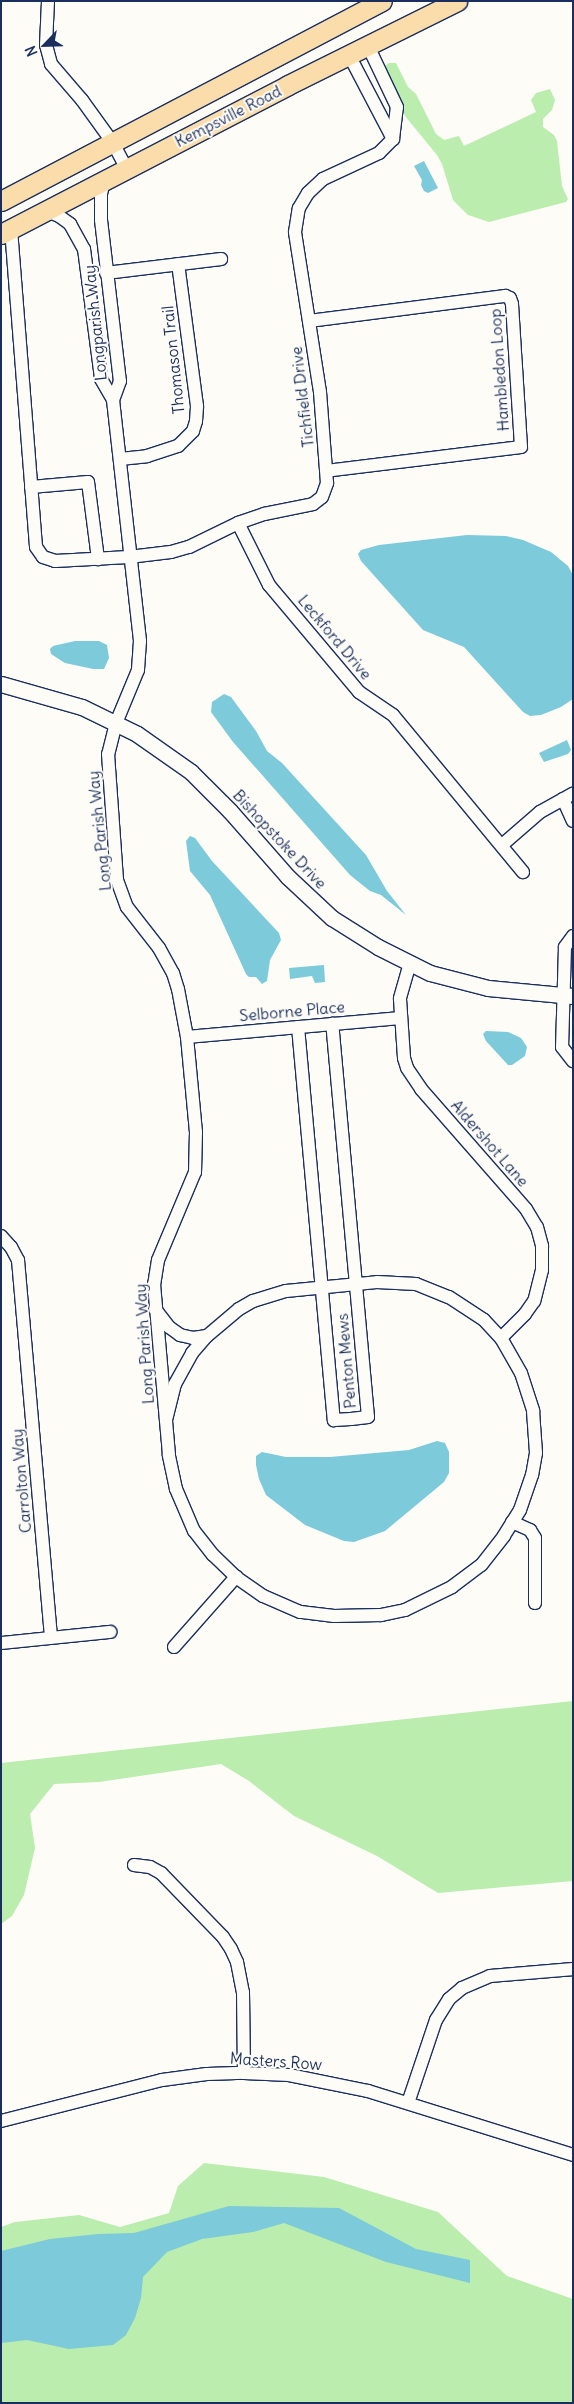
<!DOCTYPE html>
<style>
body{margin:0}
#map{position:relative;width:574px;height:2404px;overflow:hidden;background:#fdfcf7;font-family:Delius,sans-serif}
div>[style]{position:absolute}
.green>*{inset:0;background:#baedae}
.water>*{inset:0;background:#7ccada}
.roads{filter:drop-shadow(1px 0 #1b2f5e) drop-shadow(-1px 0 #1b2f5e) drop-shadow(0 1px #1b2f5e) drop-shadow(0 -1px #1b2f5e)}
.minor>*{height:12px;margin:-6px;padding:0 6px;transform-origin:6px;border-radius:6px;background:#fdfcf7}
.tertiary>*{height:15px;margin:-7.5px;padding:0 7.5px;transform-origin:7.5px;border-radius:7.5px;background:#fdfcf7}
.primary>*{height:19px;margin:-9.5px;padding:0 9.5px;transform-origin:9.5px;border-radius:9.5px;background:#fbddab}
span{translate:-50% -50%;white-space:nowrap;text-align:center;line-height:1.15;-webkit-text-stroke:4px #fdfcf7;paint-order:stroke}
.street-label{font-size:16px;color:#1b2f5e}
.frame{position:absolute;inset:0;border:2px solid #1b2f5e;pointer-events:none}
.north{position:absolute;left:20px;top:20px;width:50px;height:50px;-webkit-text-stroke:4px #fdfcf7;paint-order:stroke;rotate:246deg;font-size:14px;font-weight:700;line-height:20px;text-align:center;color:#1b2f5e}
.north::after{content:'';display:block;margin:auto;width:18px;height:22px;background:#1b2f5e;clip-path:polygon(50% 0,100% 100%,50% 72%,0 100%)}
</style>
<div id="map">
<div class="green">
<div style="clip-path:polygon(389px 63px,396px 63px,408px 87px,416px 94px,436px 134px,444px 140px,459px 136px,464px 146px,536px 112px,531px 100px,536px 93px,550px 89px,555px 100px,552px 110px,543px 119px,543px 127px,554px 135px,557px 141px,562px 186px,568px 199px,566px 202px,489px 222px,468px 215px,453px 200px,442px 164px,437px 155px,405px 116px,383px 67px)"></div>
<div style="clip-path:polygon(573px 1701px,573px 1881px,438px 1893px,377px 1856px,294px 1816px,249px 1781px,221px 1764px,99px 1782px,54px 1784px,30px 1814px,35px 1848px,24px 1895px,12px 1916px,1px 1924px,1px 1763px)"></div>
<div style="clip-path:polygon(204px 2163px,324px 2177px,438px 2212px,507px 2276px,573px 2299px,573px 2403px,1px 2403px,1px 2227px,15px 2222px,79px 2215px,120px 2227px,169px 2213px,178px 2186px)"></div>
</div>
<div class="water">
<div style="clip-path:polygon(424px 161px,438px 188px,428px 193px,424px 191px,421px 185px,422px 180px,414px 166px)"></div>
<div style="clip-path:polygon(467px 535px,506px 536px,523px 540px,551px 552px,568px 566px,573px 575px,573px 699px,561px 707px,541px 715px,530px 716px,523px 712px,464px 647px,423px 630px,361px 561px,358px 554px,361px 550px,379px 545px)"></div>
<div style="clip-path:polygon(75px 641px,99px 641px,107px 645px,109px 658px,104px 669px,93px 669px,65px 663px,51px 654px,50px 649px,53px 646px)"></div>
<div style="clip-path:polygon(224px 694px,231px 697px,256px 731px,267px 751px,282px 763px,366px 855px,387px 891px,406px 915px,381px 895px,370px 891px,350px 875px,233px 742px,211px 712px,212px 702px)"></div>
<div style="clip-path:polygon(567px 740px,571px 750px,568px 754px,544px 762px,539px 753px)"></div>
<div style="clip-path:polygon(190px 836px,195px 838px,212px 861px,279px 933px,281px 940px,270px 960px,267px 981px,262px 984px,256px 977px,249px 977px,246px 974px,210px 895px,190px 871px,186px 841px)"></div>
<div style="clip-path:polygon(324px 965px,325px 982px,315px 983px,312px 976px,290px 979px,289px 968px)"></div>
<div style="clip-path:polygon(486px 1031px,508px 1032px,521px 1038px,527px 1047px,525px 1056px,512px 1065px,508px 1065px,486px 1041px,483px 1034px)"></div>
<div style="clip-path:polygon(437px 1441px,445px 1443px,449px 1452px,449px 1473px,444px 1482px,385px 1531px,354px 1542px,344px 1541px,305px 1525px,266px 1495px,259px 1479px,256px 1465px,256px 1456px,262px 1452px,286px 1457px,330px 1457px,409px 1450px)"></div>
<div style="clip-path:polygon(229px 2206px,339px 2208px,416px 2249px,470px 2260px,470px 2283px,386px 2262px,284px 2223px,253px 2232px,202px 2239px,167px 2252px,143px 2277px,141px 2298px,135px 2318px,126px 2335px,113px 2345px,69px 2349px,27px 2340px,1px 2343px,1px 2251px,50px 2239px,98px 2234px,134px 2233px)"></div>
</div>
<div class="roads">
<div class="minor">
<div style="left:48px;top:1px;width:44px;rotate:92.6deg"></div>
<div style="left:46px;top:45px;width:20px;rotate:75deg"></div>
<div style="left:51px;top:64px;width:48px;rotate:49.3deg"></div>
<div style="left:82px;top:100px;width:53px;rotate:54.2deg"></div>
<div style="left:113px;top:143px;width:30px;rotate:62deg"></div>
<div style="left:349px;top:55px;width:95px;rotate:62.4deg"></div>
<div style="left:104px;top:181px;width:13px;rotate:103deg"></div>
<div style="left:101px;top:194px;width:26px;rotate:90deg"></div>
<div style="left:101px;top:220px;width:162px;rotate:83.3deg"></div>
<div style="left:120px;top:381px;width:20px;rotate:110deg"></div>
<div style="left:46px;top:211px;width:14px;rotate:21deg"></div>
<div style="left:59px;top:216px;width:14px;rotate:36deg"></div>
<div style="left:70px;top:224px;width:29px;rotate:61deg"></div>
<div style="left:84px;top:249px;width:131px;rotate:82.5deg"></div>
<div style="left:101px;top:379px;width:24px;rotate:60deg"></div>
<div style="left:113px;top:400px;width:243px;rotate:83.6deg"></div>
<div style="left:140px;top:641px;width:29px;rotate:94deg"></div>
<div style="left:138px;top:670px;width:57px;rotate:112.5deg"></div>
<div style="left:116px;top:723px;width:32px;rotate:104deg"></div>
<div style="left:108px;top:754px;width:126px;rotate:85.9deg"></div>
<div style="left:117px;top:880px;width:29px;rotate:70deg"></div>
<div style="left:127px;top:907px;width:52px;rotate:52deg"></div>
<div style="left:159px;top:948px;width:29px;rotate:61deg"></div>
<div style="left:173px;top:973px;width:17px;rotate:73deg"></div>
<div style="left:178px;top:989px;width:49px;rotate:79.4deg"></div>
<div style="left:187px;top:1037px;width:95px;rotate:84.6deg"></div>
<div style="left:196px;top:1132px;width:40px;rotate:91.4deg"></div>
<div style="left:195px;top:1172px;width:95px;rotate:112.8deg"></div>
<div style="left:158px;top:1260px;width:24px;rotate:99deg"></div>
<div style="left:154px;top:1284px;width:137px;rotate:85deg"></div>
<div style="left:11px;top:229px;width:319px;rotate:85.5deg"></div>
<div style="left:36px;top:547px;width:12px;rotate:55deg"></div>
<div style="left:43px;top:557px;width:13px;rotate:18deg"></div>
<div style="left:55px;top:561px;width:74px;rotate:-3.1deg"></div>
<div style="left:129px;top:557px;width:42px;rotate:-6.8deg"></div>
<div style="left:171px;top:552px;width:19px;rotate:-16deg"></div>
<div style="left:189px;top:547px;width:55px;rotate:-26.1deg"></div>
<div style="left:238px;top:523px;width:28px;rotate:-19deg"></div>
<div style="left:264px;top:514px;width:50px;rotate:-11.5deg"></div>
<div style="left:313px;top:504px;width:11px;rotate:-38deg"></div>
<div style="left:322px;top:497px;width:15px;rotate:-70deg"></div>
<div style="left:327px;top:483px;width:91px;rotate:-94.4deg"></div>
<div style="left:320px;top:392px;width:162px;rotate:-98.9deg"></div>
<div style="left:295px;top:232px;width:24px;rotate:-81deg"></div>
<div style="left:299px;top:208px;width:17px;rotate:-59deg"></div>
<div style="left:308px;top:193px;width:21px;rotate:-43deg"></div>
<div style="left:323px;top:179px;width:62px;rotate:-24.9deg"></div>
<div style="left:379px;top:153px;width:20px;rotate:-45deg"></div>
<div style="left:393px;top:139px;width:32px;rotate:-83deg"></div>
<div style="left:397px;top:107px;width:68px;rotate:-115.4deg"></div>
<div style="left:106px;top:273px;width:116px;rotate:-6.9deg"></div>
<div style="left:309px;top:321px;width:198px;rotate:-7.3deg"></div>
<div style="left:505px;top:296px;width:5px;rotate:22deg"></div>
<div style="left:510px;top:298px;width:6px;rotate:72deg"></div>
<div style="left:512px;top:304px;width:143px;rotate:86.4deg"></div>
<div style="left:521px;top:447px;width:196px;rotate:173deg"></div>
<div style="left:120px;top:459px;width:27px;rotate:-6deg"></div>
<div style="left:147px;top:456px;width:33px;rotate:-18deg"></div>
<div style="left:178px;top:446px;width:21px;rotate:-45deg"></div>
<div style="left:193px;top:431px;width:10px;rotate:-73deg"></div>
<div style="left:196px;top:421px;width:15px;rotate:-86deg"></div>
<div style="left:197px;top:406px;width:143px;rotate:-97.6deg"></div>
<div style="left:31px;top:487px;width:57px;rotate:-5deg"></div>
<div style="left:88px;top:482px;width:78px;rotate:82.6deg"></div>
<div style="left:238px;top:523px;width:69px;rotate:63.4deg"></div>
<div style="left:269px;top:585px;width:140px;rotate:49.9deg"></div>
<div style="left:359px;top:692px;width:41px;rotate:34.1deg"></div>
<div style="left:393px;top:715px;width:204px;rotate:50.4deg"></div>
<div style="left:563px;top:799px;width:24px;rotate:66deg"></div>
<div style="left:502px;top:845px;width:50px;rotate:-41deg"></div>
<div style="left:540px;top:812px;width:38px;rotate:-29deg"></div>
<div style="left:573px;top:936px;width:14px;rotate:126deg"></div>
<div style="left:565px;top:947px;width:100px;rotate:91.7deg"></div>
<div style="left:562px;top:1047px;width:18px;rotate:52deg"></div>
<div style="left:410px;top:963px;width:37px;rotate:106deg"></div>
<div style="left:400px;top:999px;width:59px;rotate:86.1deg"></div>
<div style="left:404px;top:1058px;width:10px;rotate:73deg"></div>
<div style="left:407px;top:1068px;width:25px;rotate:56deg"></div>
<div style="left:421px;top:1089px;width:159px;rotate:48.8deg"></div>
<div style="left:526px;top:1209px;width:21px;rotate:59deg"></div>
<div style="left:537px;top:1227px;width:20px;rotate:75deg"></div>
<div style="left:542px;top:1246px;width:24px;rotate:90deg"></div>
<div style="left:542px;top:1270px;width:32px;rotate:104deg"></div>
<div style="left:534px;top:1301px;width:16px;rotate:125deg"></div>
<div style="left:525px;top:1314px;width:34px;rotate:135deg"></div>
<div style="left:298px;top:1027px;width:395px;rotate:84.8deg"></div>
<div style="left:334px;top:1420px;width:17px;rotate:-3deg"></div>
<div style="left:351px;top:1419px;width:17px;rotate:-7deg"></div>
<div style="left:368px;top:1417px;width:395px;rotate:-95.2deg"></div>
<div style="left:187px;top:1037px;width:214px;rotate:-5.1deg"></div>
<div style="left:1px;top:1236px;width:15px;rotate:48deg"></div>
<div style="left:11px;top:1247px;width:15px;rotate:62deg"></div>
<div style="left:18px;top:1260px;width:379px;rotate:85deg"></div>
<div style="left:377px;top:1282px;width:39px;rotate:3deg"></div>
<div style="left:416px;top:1284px;width:35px;rotate:22deg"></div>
<div style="left:449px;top:1297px;width:42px;rotate:33.3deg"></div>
<div style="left:484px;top:1320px;width:25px;rotate:47deg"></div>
<div style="left:501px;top:1338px;width:40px;rotate:60.3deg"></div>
<div style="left:521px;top:1373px;width:40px;rotate:72deg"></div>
<div style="left:533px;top:1411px;width:42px;rotate:85.9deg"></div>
<div style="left:536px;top:1453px;width:22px;rotate:100deg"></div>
<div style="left:532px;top:1475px;width:37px;rotate:109deg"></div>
<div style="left:520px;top:1510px;width:31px;rotate:122deg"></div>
<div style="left:504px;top:1536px;width:37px;rotate:128deg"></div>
<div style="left:481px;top:1565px;width:36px;rotate:143deg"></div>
<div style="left:452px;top:1587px;width:52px;rotate:153.9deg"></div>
<div style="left:405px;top:1610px;width:25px;rotate:168deg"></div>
<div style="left:381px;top:1615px;width:47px;rotate:178.8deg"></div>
<div style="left:334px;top:1616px;width:34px;rotate:-173deg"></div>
<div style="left:300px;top:1612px;width:40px;rotate:-156.6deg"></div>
<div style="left:263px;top:1596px;width:33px;rotate:-145deg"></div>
<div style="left:236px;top:1577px;width:32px;rotate:-136deg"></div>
<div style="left:213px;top:1555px;width:31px;rotate:-128deg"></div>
<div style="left:194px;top:1531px;width:46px;rotate:-113.2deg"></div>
<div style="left:176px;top:1489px;width:35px;rotate:-102deg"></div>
<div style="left:169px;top:1455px;width:35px;rotate:-95deg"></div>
<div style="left:166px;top:1420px;width:37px;rotate:-76deg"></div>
<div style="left:175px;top:1384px;width:35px;rotate:-61deg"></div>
<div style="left:192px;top:1353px;width:23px;rotate:-49deg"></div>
<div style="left:207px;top:1336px;width:42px;rotate:-40.2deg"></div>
<div style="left:239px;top:1309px;width:16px;rotate:-30deg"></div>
<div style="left:253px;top:1301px;width:34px;rotate:-17deg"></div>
<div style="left:286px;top:1291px;width:91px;rotate:-5.6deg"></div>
<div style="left:155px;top:1309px;width:23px;rotate:52deg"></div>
<div style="left:169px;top:1327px;width:14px;rotate:36deg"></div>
<div style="left:180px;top:1335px;width:13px;rotate:13deg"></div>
<div style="left:193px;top:1338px;width:14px;rotate:-8deg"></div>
<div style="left:512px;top:1522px;width:20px;rotate:24deg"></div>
<div style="left:530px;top:1530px;width:9px;rotate:58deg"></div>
<div style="left:535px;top:1538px;width:65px;rotate:90deg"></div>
<div style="left:1px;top:1643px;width:110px;rotate:-5.8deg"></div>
<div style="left:174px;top:1647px;width:94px;rotate:-48.5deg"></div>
<div style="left:134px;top:1865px;width:16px;rotate:7deg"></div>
<div style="left:150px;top:1867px;width:13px;rotate:29deg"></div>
<div style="left:161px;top:1873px;width:89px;rotate:45.9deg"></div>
<div style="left:223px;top:1937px;width:14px;rotate:56deg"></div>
<div style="left:231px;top:1949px;width:14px;rotate:65deg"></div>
<div style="left:237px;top:1962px;width:31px;rotate:79deg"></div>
<div style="left:243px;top:1992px;width:81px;rotate:89.3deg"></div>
<div style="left:408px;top:2103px;width:88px;rotate:-71.4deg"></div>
<div style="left:436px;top:2020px;width:25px;rotate:-58deg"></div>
<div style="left:449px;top:1999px;width:17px;rotate:-40deg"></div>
<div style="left:462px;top:1988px;width:30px;rotate:-23deg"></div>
<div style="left:490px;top:1976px;width:83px;rotate:-4.8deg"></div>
<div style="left:1px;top:2121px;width:166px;rotate:-14.3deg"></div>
<div style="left:162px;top:2080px;width:45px;rotate:-7.6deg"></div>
<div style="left:207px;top:2074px;width:37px;rotate:-2deg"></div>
<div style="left:244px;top:2073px;width:45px;rotate:2.5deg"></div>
<div style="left:289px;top:2075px;width:81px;rotate:11.4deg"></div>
<div style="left:368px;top:2091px;width:215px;rotate:17.3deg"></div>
</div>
<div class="tertiary">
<div style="left:1px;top:684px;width:84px;rotate:15.9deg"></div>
<div style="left:82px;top:707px;width:61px;rotate:26.1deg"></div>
<div style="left:137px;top:734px;width:66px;rotate:35.1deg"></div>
<div style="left:191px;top:772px;width:55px;rotate:45deg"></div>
<div style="left:230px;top:811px;width:88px;rotate:48.7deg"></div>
<div style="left:288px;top:877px;width:60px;rotate:43deg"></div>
<div style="left:332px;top:918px;width:54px;rotate:32.2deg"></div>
<div style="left:378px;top:947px;width:58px;rotate:26.6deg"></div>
<div style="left:430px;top:973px;width:60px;rotate:14.5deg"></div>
<div style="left:488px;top:988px;width:85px;rotate:5.4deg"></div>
</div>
<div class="primary">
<div style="left:1px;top:201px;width:430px;rotate:-27.7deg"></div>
<div style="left:1px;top:234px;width:323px;rotate:-27.4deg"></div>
<div style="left:288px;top:85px;width:189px;rotate:-26.4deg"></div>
</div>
</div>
<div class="street-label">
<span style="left:228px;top:116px;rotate:-27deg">Kempsville Road</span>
<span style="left:95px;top:323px;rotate:-96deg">Longparish Way</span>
<span style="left:173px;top:360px;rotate:-96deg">Thomason Trail</span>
<span style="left:499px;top:370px;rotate:-94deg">Hambledon Loop</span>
<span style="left:302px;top:397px;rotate:-97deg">Tichfield Drive</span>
<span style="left:335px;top:637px;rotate:50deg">Leckford Drive</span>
<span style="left:99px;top:831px;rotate:-96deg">Long Parish Way</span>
<span style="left:280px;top:839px;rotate:47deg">Bishopstoke Drive</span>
<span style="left:292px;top:1011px;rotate:-5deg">Selborne Place</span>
<span style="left:490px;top:1143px;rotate:49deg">Aldershot Lane</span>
<span style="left:144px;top:1344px;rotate:-94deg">Long Parish Way</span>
<span style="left:346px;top:1361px;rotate:-95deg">Penton Mews</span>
<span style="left:21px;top:1481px;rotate:-95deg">Carrolton Way</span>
<span style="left:276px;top:2061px;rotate:4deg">Masters Row</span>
</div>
<div class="frame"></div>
<div class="north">N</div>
</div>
